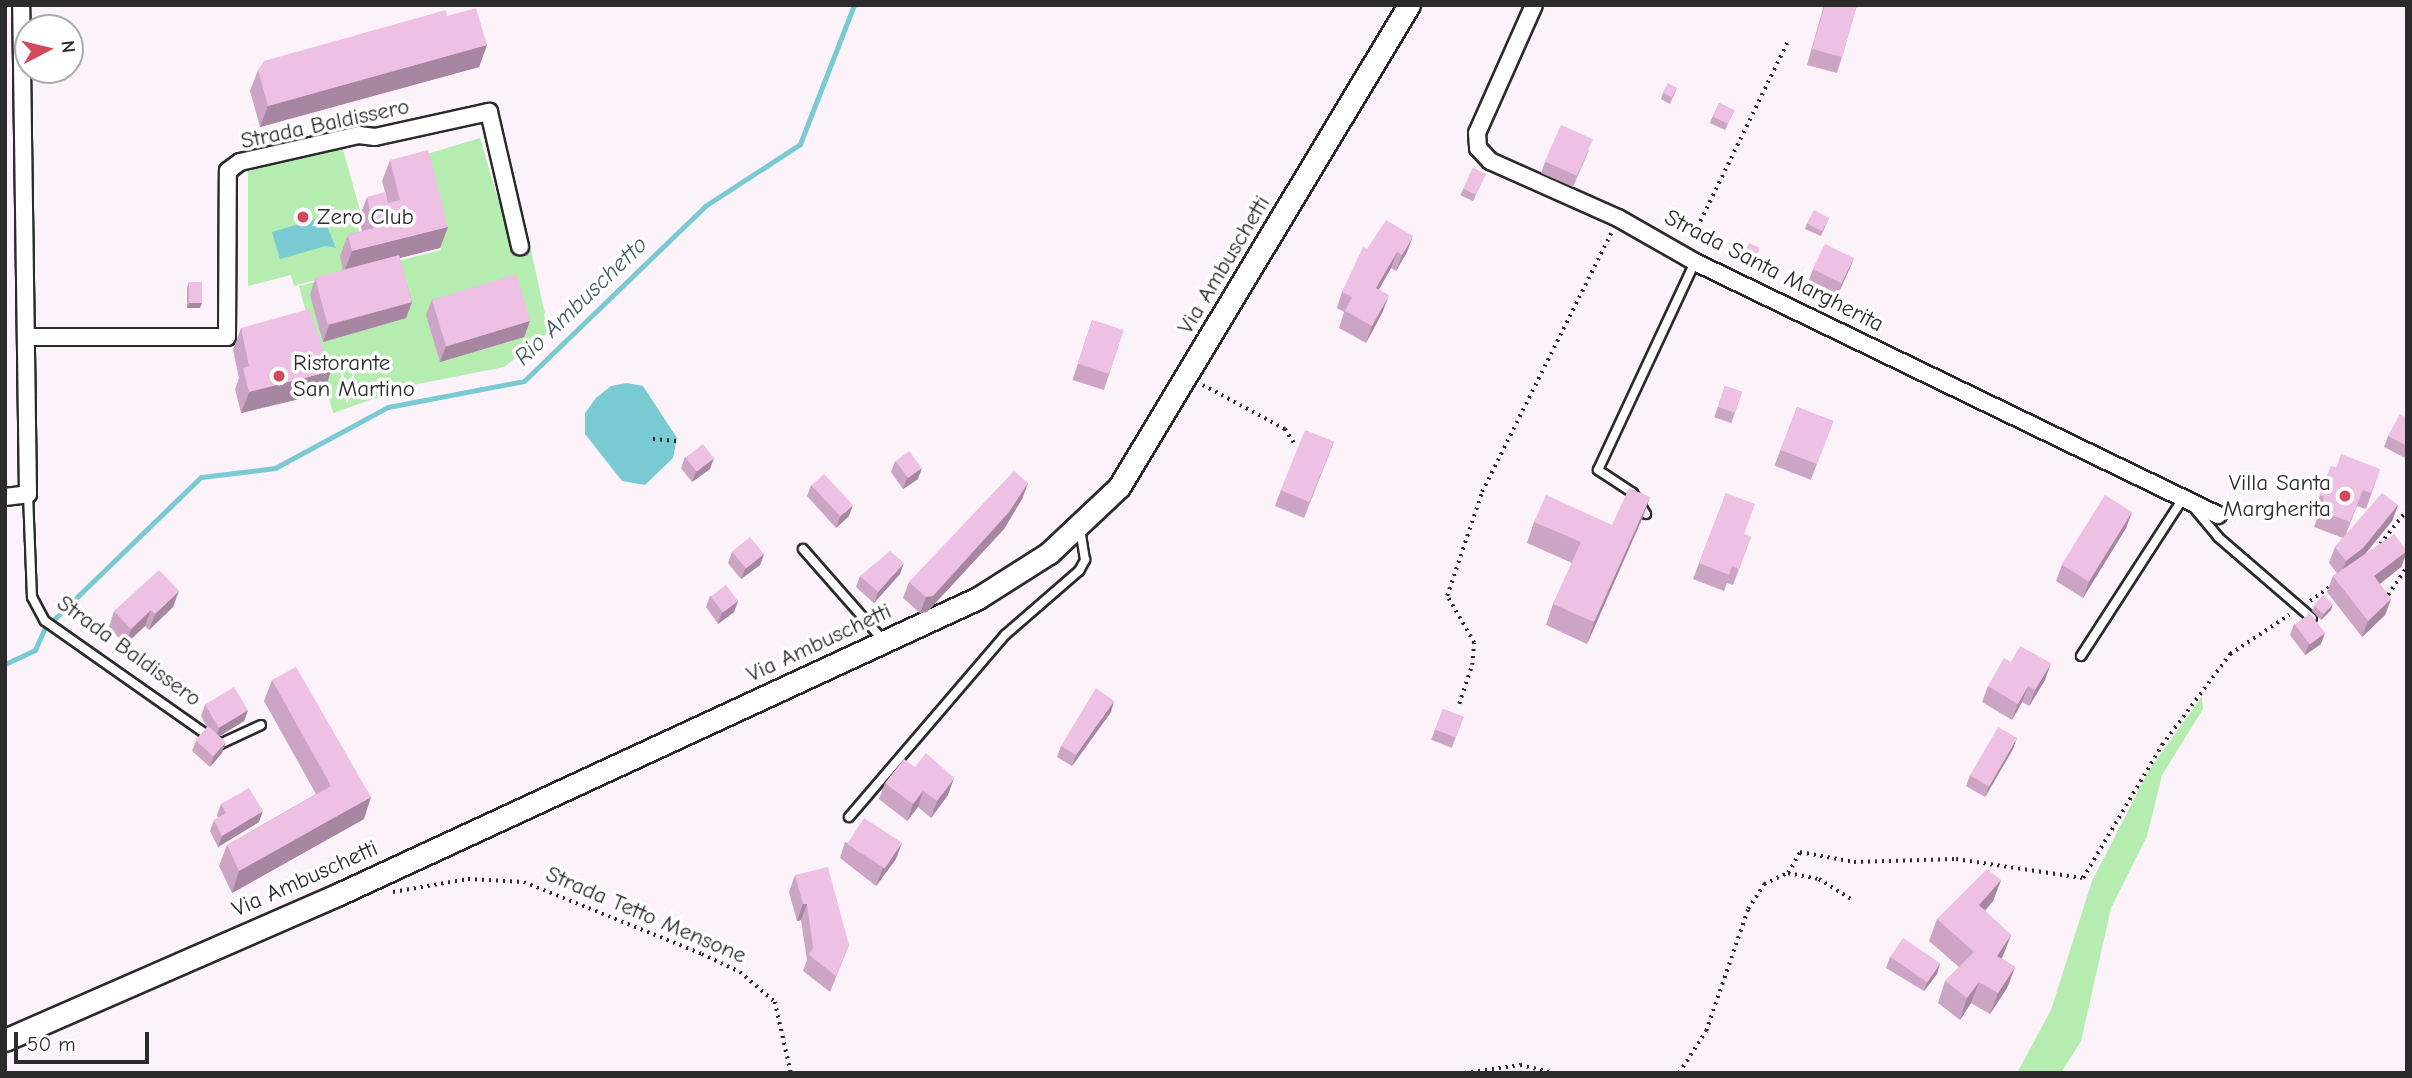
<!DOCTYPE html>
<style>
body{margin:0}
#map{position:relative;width:2412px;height:1078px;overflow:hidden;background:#fbf2fa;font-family:"Comic Neue",sans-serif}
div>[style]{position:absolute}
.green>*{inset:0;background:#b5ecaf}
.water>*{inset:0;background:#79cad2}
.stream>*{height:5px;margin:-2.5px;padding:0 2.5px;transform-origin:2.5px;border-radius:2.5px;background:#79cad2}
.path>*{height:3.5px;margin-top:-1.75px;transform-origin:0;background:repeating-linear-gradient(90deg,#2b2b2b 0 2px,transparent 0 7px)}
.roads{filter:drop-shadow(2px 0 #2b2b2b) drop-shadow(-2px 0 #2b2b2b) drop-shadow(0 2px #2b2b2b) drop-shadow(0 -2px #2b2b2b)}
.lane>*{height:8px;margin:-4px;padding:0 4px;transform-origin:4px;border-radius:4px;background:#fff}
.street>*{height:16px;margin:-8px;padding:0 8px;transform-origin:8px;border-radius:8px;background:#fff}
.secondary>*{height:21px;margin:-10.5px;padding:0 10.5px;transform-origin:10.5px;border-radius:10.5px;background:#fff}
.wall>*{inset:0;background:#cca5c4;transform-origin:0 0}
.shaded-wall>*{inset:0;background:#a686a0}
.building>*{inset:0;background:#edc0e4;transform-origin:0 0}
.dots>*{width:19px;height:19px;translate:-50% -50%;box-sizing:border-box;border:4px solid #fff;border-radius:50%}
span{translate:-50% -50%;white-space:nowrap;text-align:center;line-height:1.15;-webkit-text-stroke:7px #fff;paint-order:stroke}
.street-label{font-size:23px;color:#2b2b2b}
.poi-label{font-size:23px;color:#2b2b2b}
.left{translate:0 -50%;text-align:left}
.right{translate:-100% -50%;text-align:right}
.water-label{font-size:24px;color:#425b5d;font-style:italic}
.frame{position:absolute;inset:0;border:7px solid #2b2b2b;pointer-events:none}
.north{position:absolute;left:14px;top:14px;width:70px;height:70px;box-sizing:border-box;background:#fff;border:2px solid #aaa;border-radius:50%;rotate:83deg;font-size:19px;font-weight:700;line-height:28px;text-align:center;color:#2b2b2b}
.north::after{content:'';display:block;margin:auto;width:24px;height:32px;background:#d1495b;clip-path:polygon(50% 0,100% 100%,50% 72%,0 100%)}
.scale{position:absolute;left:14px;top:1032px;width:135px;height:32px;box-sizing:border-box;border:4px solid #2b2b2b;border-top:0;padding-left:9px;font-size:21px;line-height:24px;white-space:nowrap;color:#2b2b2b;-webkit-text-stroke:5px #fff;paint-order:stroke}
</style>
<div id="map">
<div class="green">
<div style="clip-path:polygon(480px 138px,499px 203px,522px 210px,549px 332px,504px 367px,413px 385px,333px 413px,299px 286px,441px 250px,417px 157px)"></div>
<div style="clip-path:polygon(342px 146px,361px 214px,356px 219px,363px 249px,344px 272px,294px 286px,291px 275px,248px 286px,248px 171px)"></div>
<div style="clip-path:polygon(2202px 696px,2203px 709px,2162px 775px,2147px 836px,2111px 908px,2081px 1041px,2061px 1073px,2017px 1073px,2051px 1010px,2092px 881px,2148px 772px)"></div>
</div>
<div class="water">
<div style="clip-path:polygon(323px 217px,336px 248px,326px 246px,280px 259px,272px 232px)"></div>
<div style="clip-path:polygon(627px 383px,643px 386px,677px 438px,673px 458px,645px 485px,622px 481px,585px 434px,585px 413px,596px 398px,611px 386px)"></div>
</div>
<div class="stream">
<div style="left:5px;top:664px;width:33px;rotate:-25deg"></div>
<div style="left:35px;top:650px;width:24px;rotate:-66deg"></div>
<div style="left:45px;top:628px;width:217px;rotate:-44.1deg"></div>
<div style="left:201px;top:477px;width:75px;rotate:-6.9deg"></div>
<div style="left:275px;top:468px;width:128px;rotate:-28.4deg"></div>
<div style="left:388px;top:407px;width:138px;rotate:-10.8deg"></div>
<div style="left:524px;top:381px;width:252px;rotate:-44deg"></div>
<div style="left:705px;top:206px;width:113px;rotate:-33.1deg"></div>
<div style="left:800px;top:144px;width:149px;rotate:-68.8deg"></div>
</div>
<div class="path">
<div style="left:1691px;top:240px;width:221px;rotate:-64deg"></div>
<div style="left:1203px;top:385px;width:93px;rotate:28.2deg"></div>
<div style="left:1285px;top:429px;width:20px;rotate:57deg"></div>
<div style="left:653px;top:439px;width:24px;rotate:5deg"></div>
<div style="left:2380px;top:544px;width:43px;rotate:-51.5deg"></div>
<div style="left:2388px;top:595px;width:34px;rotate:-56deg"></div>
<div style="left:2310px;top:601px;width:27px;rotate:-36deg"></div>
<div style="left:1459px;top:704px;width:41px;rotate:-71.6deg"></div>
<div style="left:1472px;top:665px;width:22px;rotate:-85deg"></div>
<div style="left:1474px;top:643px;width:54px;rotate:-119.9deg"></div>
<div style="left:1447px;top:596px;width:110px;rotate:-71.4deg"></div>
<div style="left:1482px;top:492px;width:289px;rotate:-63.5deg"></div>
<div style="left:1788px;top:873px;width:24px;rotate:-60deg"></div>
<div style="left:1800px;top:852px;width:55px;rotate:10.5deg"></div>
<div style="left:1854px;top:862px;width:102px;rotate:-1.7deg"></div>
<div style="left:1956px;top:859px;width:128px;rotate:8.5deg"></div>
<div style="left:2083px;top:878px;width:155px;rotate:-59.3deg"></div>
<div style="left:2162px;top:745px;width:114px;rotate:-53.2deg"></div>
<div style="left:2230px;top:654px;width:71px;rotate:-33.5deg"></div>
<div style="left:393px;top:892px;width:76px;rotate:-9.8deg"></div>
<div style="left:468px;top:879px;width:56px;rotate:3.1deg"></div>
<div style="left:524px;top:882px;width:192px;rotate:22deg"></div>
<div style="left:702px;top:954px;width:42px;rotate:25.3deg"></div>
<div style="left:740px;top:972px;width:46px;rotate:40.6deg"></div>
<div style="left:775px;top:1002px;width:73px;rotate:77.3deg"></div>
<div style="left:1464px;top:1073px;width:57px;rotate:-8.1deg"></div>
<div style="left:1520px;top:1065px;width:37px;rotate:13deg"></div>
<div style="left:1679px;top:1073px;width:50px;rotate:-57.3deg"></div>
<div style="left:1706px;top:1031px;width:129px;rotate:-71deg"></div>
<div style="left:1748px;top:909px;width:30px;rotate:-57deg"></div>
<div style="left:1764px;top:884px;width:26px;rotate:-25deg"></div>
<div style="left:1788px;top:873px;width:32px;rotate:11deg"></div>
<div style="left:1819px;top:879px;width:40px;rotate:32deg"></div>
</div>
<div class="roads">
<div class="lane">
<div style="left:28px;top:494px;width:103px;rotate:87.8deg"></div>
<div style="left:32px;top:597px;width:27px;rotate:62deg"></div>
<div style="left:45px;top:621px;width:214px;rotate:35.1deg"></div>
<div style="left:220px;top:744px;width:45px;rotate:-24.9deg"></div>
<div style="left:2194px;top:508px;width:38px;rotate:50deg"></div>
<div style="left:2218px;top:537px;width:124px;rotate:40.8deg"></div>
<div style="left:1646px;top:514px;width:25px;rotate:-122deg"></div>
<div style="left:1633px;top:493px;width:42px;rotate:-146.7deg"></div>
<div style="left:1598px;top:470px;width:230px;rotate:-65deg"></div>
<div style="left:803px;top:549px;width:120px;rotate:48.7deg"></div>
<div style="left:2081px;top:656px;width:186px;rotate:-57.1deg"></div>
<div style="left:849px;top:817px;width:240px;rotate:-49.4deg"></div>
<div style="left:1005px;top:635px;width:98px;rotate:-40.9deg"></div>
<div style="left:1079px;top:571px;width:13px;rotate:-61deg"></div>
<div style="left:1085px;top:560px;width:31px;rotate:-99deg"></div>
</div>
<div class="street">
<div style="left:1534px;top:5px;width:140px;rotate:114deg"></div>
<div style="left:1477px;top:133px;width:15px;rotate:86deg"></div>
<div style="left:1478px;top:148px;width:18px;rotate:47deg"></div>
<div style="left:1490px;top:161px;width:140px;rotate:24deg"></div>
<div style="left:1618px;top:218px;width:89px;rotate:29.7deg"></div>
<div style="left:1695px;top:262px;width:581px;rotate:25.82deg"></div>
<div style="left:29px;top:337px;width:198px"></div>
<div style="left:227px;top:337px;width:166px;rotate:-89.7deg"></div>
<div style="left:228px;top:171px;width:15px;rotate:-37deg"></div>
<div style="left:240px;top:162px;width:122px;rotate:-12.8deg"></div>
<div style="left:359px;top:135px;width:16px;rotate:7deg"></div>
<div style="left:375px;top:137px;width:117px;rotate:-12.4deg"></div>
<div style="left:489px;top:112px;width:138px;rotate:77deg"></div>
<div style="left:5px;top:497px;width:23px;rotate:-7deg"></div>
<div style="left:28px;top:494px;width:489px;rotate:-90.8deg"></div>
</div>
<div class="secondary">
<div style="left:5px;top:1040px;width:365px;rotate:-23.6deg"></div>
<div style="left:339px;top:894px;width:704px;rotate:-24.85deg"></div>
<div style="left:978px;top:598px;width:84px;rotate:-32.4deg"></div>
<div style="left:1049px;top:553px;width:96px;rotate:-43.3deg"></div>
<div style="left:1119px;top:487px;width:563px;rotate:-58.97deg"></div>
</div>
</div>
<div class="wall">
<div style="clip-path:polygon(1824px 5px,1857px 5px,1842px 57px,1837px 73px,1807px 65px)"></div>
<div style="clip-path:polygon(447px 16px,487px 45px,479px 67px,260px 127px,250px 91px,258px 70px)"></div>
<div style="clip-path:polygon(1677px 88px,1670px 104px,1661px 99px,1663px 93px)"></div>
<div style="left:1719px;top:103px;width:17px;height:22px;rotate:25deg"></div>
<div style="clip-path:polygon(1589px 150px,1573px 187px,1541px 173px,1545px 162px)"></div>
<div style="clip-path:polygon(390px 160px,448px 227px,440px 248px,399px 258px,412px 302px,406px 318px,323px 342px,310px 295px,315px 279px,343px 271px,340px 256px,348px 235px,362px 231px,359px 218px,367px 197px,387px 199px,382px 181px)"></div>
<div style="left:1473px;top:168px;width:14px;height:30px;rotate:25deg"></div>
<div style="clip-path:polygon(1829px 218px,1821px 236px,1805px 229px,1807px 223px)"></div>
<div style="clip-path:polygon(1367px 249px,1407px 252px,1396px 271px,1391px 268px,1379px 290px,1383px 311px,1366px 343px,1339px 328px,1344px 312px,1337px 308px,1342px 292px)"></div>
<div style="clip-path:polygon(1758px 254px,1752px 267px,1740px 262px,1742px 256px)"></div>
<div style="clip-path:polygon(1854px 258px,1838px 294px,1809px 280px,1813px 269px)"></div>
<div style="clip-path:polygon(189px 282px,200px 308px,187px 308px,187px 288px)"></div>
<div style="clip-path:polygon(432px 299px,530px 321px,524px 337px,440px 362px,426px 315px)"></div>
<div style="left:1092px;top:320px;width:33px;height:63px;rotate:18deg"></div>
<div style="clip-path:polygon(241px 328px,324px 393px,241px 413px,235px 389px,239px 378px,233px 350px)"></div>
<div style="left:1725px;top:386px;width:18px;height:33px;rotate:19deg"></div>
<div style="left:1797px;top:407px;width:39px;height:63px;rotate:21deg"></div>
<div style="clip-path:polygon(2407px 418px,2407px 459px,2384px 447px,2388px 436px)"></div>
<div style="clip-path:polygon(1334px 442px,1304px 518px,1275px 506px,1281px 490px)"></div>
<div style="clip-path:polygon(685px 457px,710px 469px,692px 482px,681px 468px)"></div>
<div style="clip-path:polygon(895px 461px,918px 479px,903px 489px,891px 472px)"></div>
<div style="clip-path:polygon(2331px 466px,2336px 468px,2380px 469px,2366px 509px,2357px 506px,2346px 534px,2398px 505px,2392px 521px,2366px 553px,2407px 551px,2401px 567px,2380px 584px,2391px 599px,2385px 615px,2362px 637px,2327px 592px,2333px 576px,2337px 573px,2329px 563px,2335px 547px,2343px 538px,2314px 527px,2319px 513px,2314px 511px)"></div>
<div style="clip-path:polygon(1028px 483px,1022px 499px,1004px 529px,927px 612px,920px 613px,903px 598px,909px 582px)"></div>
<div style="clip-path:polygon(811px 485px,849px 516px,836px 528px,807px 496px)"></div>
<div style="clip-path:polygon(1726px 493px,1744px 534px,1751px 537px,1733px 585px,1727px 583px,1724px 591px,1693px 579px)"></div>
<div style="clip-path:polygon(1650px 497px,1642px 519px,1587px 644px,1546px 625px,1553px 604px,1572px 563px,1527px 543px,1534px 522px,1612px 525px)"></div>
<div style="clip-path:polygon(2132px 512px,2126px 528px,2083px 598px,2056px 581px,2062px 565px)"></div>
<div style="clip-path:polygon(732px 552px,764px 554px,760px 565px,741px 579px,728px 563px)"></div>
<div style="clip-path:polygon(900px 574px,874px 603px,856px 587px,860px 576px)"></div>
<div style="clip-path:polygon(710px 596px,738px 601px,734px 612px,718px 624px,706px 607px)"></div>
<div style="clip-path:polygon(2314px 606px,2331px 610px,2321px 620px,2312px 611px)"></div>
<div style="clip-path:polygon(173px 607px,149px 630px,145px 626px,125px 645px,109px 627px,114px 611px)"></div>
<div style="clip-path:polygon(2294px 624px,2321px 644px,2305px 655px,2290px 635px)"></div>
<div style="clip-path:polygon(272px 680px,364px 819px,232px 893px,219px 866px,227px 845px,316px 794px,264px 701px)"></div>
<div style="clip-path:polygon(2045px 680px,2029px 706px,2022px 702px,2012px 720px,1982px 702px,1988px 686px)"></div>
<div style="clip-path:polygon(205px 705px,248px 710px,244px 721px,219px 736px,222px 753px,210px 767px,192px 751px,196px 741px,207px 727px,201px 716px)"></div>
<div style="left:1443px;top:709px;width:22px;height:33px;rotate:21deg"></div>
<div style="clip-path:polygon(1111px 712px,1072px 766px,1057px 757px,1061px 746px)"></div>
<div style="clip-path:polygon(2013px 749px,1985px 797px,1966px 786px,1970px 775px)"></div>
<div style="clip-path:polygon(885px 783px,948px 795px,931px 818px,918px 807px,907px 821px,879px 799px)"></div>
<div style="clip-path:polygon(221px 804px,259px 822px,218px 847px,210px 831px,214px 820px,218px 818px,217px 815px)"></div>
<div style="clip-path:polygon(845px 842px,896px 859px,876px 886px,840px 858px)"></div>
<div style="clip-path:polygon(795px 875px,849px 945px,830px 992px,803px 971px,807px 960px,801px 920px,797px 921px,789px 892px)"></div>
<div style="clip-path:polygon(2001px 880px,1993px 901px,1985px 911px,2011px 935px,2001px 958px,2015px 967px,2007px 988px,1990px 1014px,1971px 1003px,1960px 1020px,1938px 1003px,1945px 981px,1959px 967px,1929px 941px,1937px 919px)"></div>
<div style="clip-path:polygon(1890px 957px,1940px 963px,1937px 974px,1924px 991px,1886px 968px)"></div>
</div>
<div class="shaded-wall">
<div style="clip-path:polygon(487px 45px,479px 67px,260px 127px,268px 106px)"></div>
<div style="clip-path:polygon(448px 227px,440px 248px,344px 272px,352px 251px)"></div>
<div style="clip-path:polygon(1413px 236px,1407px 252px,1396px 271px,1402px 255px)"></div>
<div style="clip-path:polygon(1397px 252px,1391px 268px,1370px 304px,1376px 288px)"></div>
<div style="clip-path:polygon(1854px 258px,1850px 268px,1838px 294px,1842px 283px)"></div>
<div style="clip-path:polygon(1389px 295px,1383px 311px,1366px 343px,1372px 326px)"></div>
<div style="clip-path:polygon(412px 302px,406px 318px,323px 342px,329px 325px)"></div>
<div style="clip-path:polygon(189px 303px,202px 303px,200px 308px,187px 308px)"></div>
<div style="clip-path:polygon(530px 321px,524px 337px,440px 362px,446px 346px)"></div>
<div style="clip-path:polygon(331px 371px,324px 393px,241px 413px,249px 392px)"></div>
<div style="clip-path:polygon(714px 458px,710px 469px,692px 482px,696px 471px)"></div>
<div style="clip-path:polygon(922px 468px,918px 479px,903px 489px,907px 478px)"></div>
<div style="clip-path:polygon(1028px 483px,1022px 499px,1004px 529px,927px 612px,920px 613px,926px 597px)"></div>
<div style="clip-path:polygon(1650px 497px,1642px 519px,1587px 644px,1594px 622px)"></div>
<div style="clip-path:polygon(853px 505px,849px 516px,836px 528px,840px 517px)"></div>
<div style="clip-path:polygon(2398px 505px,2392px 521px,2357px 564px,2340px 577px,2346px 561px)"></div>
<div style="clip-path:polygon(2132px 512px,2126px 528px,2083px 598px,2089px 582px)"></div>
<div style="clip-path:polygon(2407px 551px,2401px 567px,2368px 593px,2374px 576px)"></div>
<div style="clip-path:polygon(764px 554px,760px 565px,741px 579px,745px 569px)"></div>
<div style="clip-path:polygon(904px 563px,900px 574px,874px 603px,878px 592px)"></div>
<div style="clip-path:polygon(179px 591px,173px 607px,149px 630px,155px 614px)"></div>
<div style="clip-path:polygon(2391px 599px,2385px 615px,2362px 637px,2368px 621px)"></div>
<div style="clip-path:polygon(738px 601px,734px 612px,718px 624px,722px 613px)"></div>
<div style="clip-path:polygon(2333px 604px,2331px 610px,2321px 620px,2323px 615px)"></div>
<div style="clip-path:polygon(151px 610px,145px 626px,125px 645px,131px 629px)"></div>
<div style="clip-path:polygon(2325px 633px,2321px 644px,2305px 655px,2309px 644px)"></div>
<div style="clip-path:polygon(2051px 663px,2045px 680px,2029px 706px,2035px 690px)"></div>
<div style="clip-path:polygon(2028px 686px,2022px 702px,2012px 720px,2018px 704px)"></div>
<div style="clip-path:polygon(1114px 701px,1111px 712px,1072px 766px,1076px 755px)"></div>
<div style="clip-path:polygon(248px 710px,244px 721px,215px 739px,219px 728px)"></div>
<div style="clip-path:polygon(2017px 738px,2013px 749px,1985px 797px,1989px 786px)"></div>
<div style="clip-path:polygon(226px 742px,222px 753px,210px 767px,214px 756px)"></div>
<div style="clip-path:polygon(954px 778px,948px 795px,931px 818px,937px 801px)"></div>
<div style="clip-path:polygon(923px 791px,918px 807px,907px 821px,913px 804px)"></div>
<div style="clip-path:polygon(371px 797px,364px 819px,232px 893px,239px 871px)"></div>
<div style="clip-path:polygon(263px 811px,259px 822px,218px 847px,222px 836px)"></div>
<div style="clip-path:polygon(902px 843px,896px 859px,876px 886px,882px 870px)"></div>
<div style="clip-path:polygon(2001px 880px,1993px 901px,1971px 926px,1979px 905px)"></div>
<div style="clip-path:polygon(803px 904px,807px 904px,801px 920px,797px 921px)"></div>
<div style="clip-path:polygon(2011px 935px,2003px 956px,1989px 977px,1997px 956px)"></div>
<div style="clip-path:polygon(1940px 963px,1937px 974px,1924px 991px,1928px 980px)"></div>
<div style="clip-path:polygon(2015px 967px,2007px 988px,1990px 1014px,1998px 993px)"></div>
<div style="clip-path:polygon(1979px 982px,1971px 1003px,1960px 1020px,1967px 998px)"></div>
</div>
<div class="building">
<div style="clip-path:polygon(1825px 5px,1857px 5px,1842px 57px,1812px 49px)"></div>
<div style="clip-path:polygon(476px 8px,487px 45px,268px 106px,258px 70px,264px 61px,446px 10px,447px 16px)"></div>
<div style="left:1668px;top:83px;width:10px;height:11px;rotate:29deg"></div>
<div style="left:1719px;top:103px;width:17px;height:15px;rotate:25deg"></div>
<div style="left:1561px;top:125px;width:35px;height:40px;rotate:24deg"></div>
<div style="clip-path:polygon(428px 150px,448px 227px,352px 251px,348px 235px,374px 228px,367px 197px,385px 192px,388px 203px,400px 200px,390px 160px)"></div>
<div style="left:1473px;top:168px;width:14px;height:23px;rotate:25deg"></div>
<div style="left:1814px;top:210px;width:17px;height:15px;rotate:28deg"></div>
<div style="clip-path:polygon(1386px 220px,1413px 236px,1402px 255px,1397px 252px,1376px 288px,1389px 295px,1372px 326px,1345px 311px,1352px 297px,1342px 292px,1363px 247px,1367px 249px)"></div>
<div style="left:1749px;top:243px;width:12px;height:15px;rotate:24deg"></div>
<div style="left:1825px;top:244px;width:32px;height:28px;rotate:26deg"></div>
<div style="left:399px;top:255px;width:49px;height:87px;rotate:75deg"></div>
<div style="left:516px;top:274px;width:49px;height:88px;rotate:73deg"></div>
<div style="left:189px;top:282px;width:13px;height:21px"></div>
<div style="clip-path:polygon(309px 309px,331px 371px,249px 392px,243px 368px,249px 366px,241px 328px)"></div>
<div style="left:1092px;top:320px;width:33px;height:46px;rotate:18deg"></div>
<div style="left:1725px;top:386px;width:18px;height:22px;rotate:19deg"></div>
<div style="left:1797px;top:407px;width:39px;height:46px;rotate:21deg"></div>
<div style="clip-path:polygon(2400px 414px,2407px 418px,2407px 446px,2388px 436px)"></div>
<div style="left:1305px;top:430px;width:31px;height:65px;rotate:22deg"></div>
<div style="left:703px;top:444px;width:18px;height:22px;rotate:52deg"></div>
<div style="left:909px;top:451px;width:21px;height:17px;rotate:53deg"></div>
<div style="clip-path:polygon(2341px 454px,2380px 469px,2371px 493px,2363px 490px,2350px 522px,2319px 510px,2324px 497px,2319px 495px,2331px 466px,2336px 468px)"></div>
<div style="clip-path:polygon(1014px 471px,1028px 483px,1009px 512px,933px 596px,926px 597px,909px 582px)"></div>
<div style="left:824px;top:474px;width:42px;height:17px;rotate:47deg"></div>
<div style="clip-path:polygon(1629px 488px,1650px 497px,1594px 622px,1553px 604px,1581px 542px,1534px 522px,1546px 495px,1612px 525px)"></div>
<div style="clip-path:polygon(1726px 493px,1755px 504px,1744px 534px,1751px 537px,1739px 569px,1732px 566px,1729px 575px,1699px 563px)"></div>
<div style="clip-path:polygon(2382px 493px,2398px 505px,2363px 548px,2346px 561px,2335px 547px)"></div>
<div style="left:2105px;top:495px;width:32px;height:82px;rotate:32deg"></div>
<div style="clip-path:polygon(2394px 534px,2407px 551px,2374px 576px,2391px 599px,2368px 621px,2333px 576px)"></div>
<div style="left:750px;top:537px;width:22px;height:23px;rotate:51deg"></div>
<div style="clip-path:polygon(890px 551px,904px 563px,878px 592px,860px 576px)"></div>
<div style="clip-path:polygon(159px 570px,179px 591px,155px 614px,151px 610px,131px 629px,114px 611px)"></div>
<div style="left:726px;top:585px;width:20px;height:19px;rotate:53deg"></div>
<div style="left:2323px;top:595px;width:13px;height:14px;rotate:42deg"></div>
<div style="left:2310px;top:613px;width:25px;height:19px;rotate:53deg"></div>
<div style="clip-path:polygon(2020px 646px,2051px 663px,2035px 690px,2028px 686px,2018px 704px,1988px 686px,2004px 658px,2011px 662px)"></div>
<div style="clip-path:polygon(296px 667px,371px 797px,239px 871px,227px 845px,331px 786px,272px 680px)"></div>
<div style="left:234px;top:687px;width:27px;height:34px;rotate:59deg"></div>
<div style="clip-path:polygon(1096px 688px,1114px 701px,1076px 755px,1061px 746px)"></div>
<div style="left:1443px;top:709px;width:22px;height:22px;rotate:21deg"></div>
<div style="left:208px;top:726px;width:24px;height:19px;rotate:42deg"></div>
<div style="left:1998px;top:727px;width:22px;height:56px;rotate:30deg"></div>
<div style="clip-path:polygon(926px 753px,954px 778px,937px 801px,923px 791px,913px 804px,885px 783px,904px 759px,915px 767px)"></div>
<div style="clip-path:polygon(249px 788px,263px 811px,222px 836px,214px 820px,226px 813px,221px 804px)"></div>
<div style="left:864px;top:818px;width:45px;height:31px;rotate:33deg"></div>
<div style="clip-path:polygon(828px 867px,849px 945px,836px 976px,809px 955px,813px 947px,807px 904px,803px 904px,795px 875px)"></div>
<div style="clip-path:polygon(1987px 869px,2001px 880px,1979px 905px,2011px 935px,1997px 956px,2015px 967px,1998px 993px,1979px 982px,1967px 998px,1945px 981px,1974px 952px,1937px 919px)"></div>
<div style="left:1903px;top:938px;width:45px;height:23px;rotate:34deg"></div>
</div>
<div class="dots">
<div style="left:303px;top:217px;background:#d1495b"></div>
<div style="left:279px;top:376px;background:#d1495b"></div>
<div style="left:2345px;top:496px;background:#d1495b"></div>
</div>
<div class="street-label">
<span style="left:325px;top:124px;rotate:-12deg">Strada Baldissero</span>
<span style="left:1224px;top:265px;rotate:-59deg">Via Ambuschetti</span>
<span style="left:1774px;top:271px;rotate:27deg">Strada Santa Margherita</span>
<span style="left:819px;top:643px;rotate:-25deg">Via Ambuschetti</span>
<span style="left:129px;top:651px;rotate:36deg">Strada Baldissero</span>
<span style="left:305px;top:879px;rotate:-24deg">Via Ambuschetti</span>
<span style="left:646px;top:915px;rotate:23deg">Strada Tetto Mensone</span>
</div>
<div class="poi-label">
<span class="left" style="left:317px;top:217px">Zero Club</span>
<span class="left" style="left:293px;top:376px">Ristorante<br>San Martino</span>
<span class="right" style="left:2331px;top:496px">Villa Santa<br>Margherita</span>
</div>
<div class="water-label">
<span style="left:581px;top:301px;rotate:-44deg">Rio Ambuschetto</span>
</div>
<div class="frame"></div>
<div class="north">N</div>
<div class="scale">50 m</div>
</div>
